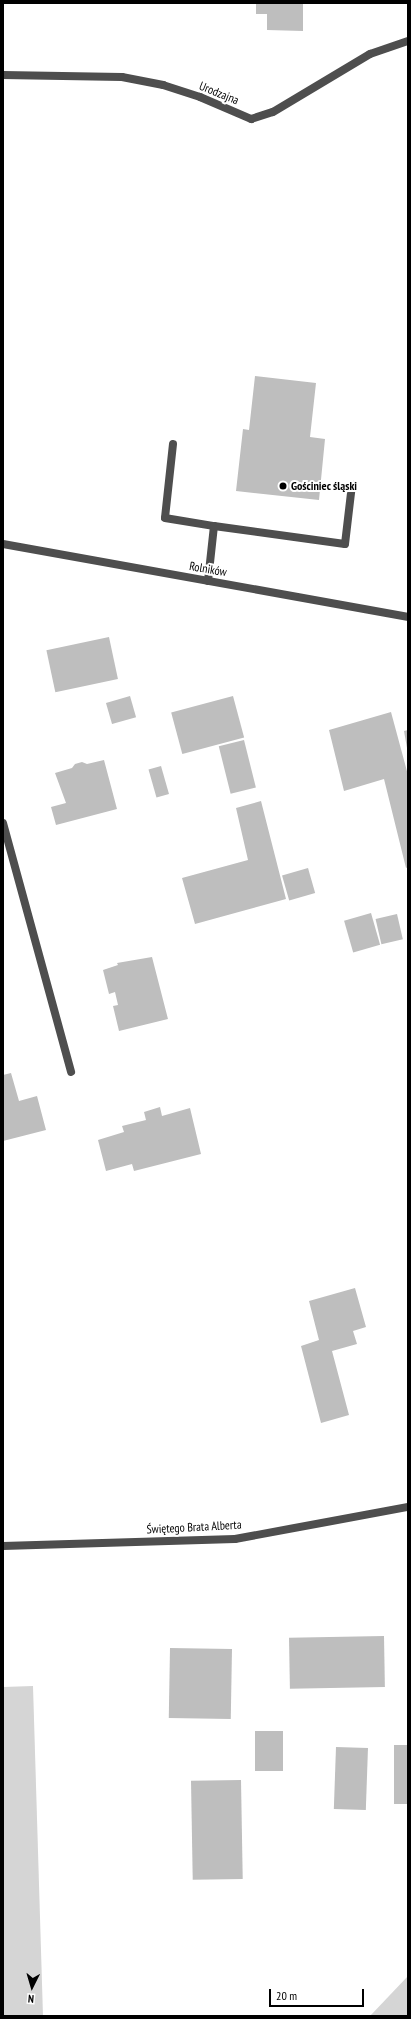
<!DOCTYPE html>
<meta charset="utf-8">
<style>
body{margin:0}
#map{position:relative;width:411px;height:2019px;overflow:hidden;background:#fff;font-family:"PT Sans Narrow",sans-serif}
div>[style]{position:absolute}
.green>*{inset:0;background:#d5d5d5}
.building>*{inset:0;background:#bebebe;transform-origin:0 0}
.service>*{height:8px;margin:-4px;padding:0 4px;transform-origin:4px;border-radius:4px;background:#4e4e4e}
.minor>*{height:8px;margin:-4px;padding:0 4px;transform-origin:4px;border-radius:4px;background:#4e4e4e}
.tertiary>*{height:8px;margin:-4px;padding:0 4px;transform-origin:4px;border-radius:4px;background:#4e4e4e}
.dots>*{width:11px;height:11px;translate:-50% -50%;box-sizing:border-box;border:2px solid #fff;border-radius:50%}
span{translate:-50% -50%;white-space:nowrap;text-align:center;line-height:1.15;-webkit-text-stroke:4px #fff;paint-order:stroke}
.street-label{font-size:12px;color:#000}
.poi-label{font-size:12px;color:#000;font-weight:700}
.left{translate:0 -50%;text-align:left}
.frame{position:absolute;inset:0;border:4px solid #000;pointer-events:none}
.north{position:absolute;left:12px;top:1967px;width:40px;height:40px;-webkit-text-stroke:3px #fff;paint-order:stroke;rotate:185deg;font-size:11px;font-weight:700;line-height:16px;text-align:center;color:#000}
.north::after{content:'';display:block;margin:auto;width:14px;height:18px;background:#000;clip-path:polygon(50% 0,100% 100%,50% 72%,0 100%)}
.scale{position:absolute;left:269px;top:1989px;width:95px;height:18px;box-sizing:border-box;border:2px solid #000;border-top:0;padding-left:5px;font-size:12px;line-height:14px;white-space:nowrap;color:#000;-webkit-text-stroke:3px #fff;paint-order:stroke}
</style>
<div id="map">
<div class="green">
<div style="clip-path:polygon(33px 1686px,43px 2016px,3px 2016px,3px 1687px)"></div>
<div style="clip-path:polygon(408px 1976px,408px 2016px,370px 2016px)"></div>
</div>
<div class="building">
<div style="clip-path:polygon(256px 3px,303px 3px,303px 31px,267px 30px,267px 14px,256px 14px)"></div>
<div style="clip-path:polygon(255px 376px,316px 383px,310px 437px,325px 439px,319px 500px,236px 491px,243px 429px,249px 430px)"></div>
<div style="left:109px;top:637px;width:43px;height:64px;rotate:78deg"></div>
<div style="left:130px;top:696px;width:22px;height:25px;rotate:74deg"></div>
<div style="left:233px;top:696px;width:43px;height:64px;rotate:75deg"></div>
<div style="clip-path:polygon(391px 712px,408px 775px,408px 867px,406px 868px,384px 779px,344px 791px,329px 730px)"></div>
<div style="clip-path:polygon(408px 730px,408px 748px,407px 748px,404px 731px)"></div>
<div style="left:244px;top:740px;width:49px;height:26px;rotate:76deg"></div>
<div style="clip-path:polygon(104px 760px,117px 809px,56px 825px,51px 807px,66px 803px,55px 773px,72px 768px,75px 764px,82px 762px,87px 764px)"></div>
<div style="left:161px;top:766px;width:29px;height:13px;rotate:74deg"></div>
<div style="clip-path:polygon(261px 801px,286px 899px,195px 924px,182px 878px,248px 860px,236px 808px)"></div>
<div style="left:308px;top:868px;width:26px;height:27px;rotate:74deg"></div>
<div style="left:371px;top:913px;width:33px;height:28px;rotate:74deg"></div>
<div style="left:397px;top:914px;width:26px;height:22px;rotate:77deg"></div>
<div style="clip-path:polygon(152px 957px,168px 1019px,119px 1031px,113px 1006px,118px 1005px,115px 992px,109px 994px,103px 970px,118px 965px,117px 963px)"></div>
<div style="clip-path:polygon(11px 1073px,19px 1101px,37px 1096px,46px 1130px,3px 1141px,3px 1075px)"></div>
<div style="clip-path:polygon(160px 1107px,162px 1116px,190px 1108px,201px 1154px,134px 1171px,132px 1164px,106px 1171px,98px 1140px,124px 1132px,122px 1126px,146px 1120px,144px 1112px)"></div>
<div style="clip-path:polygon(355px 1288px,366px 1327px,353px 1331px,357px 1344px,332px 1351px,349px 1415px,321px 1423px,301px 1346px,319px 1340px,309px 1301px)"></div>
<div style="left:384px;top:1636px;width:51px;height:95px;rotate:89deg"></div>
<div style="left:170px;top:1648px;width:62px;height:70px;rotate:1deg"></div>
<div style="left:255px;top:1731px;width:28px;height:40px"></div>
<div style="left:408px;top:1745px;width:59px;height:14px;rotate:90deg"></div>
<div style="left:336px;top:1747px;width:32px;height:62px;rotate:2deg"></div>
<div style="left:241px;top:1780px;width:99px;height:50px;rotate:89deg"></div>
</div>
<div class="service">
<div style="left:173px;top:444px;width:74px;rotate:96.2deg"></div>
<div style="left:165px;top:518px;width:50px;rotate:9.3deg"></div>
<div style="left:208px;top:581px;width:55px;rotate:-83.8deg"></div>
<div style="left:214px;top:526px;width:132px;rotate:7.8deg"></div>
<div style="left:345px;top:544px;width:60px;rotate:-83.3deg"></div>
<div style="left:3px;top:823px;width:258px;rotate:74.7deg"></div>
</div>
<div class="minor">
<div style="left:3px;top:75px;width:119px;rotate:1deg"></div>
<div style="left:122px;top:77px;width:42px;rotate:11deg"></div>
<div style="left:163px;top:85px;width:39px;rotate:18deg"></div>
<div style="left:200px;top:97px;width:56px;rotate:23.3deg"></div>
<div style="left:251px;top:119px;width:23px;rotate:-18deg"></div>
<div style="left:273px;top:112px;width:113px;rotate:-30.9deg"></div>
<div style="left:370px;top:54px;width:40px;rotate:-18.9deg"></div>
<div style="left:3px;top:1546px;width:232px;rotate:-1.7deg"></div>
<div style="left:235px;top:1539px;width:176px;rotate:-10.5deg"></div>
</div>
<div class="tertiary">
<div style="left:3px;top:544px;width:412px;rotate:10.2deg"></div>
</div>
<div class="dots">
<div style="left:283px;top:486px;background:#000"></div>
</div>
<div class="street-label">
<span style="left:219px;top:93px;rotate:22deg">Urodzajna</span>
<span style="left:208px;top:569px;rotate:10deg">Rolników</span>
<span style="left:194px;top:1527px;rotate:-3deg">Świętego Brata Alberta</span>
</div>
<div class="poi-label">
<span class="left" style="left:291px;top:486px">Gościniec śląski</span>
</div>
<div class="frame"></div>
<div class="north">N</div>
<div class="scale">20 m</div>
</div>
